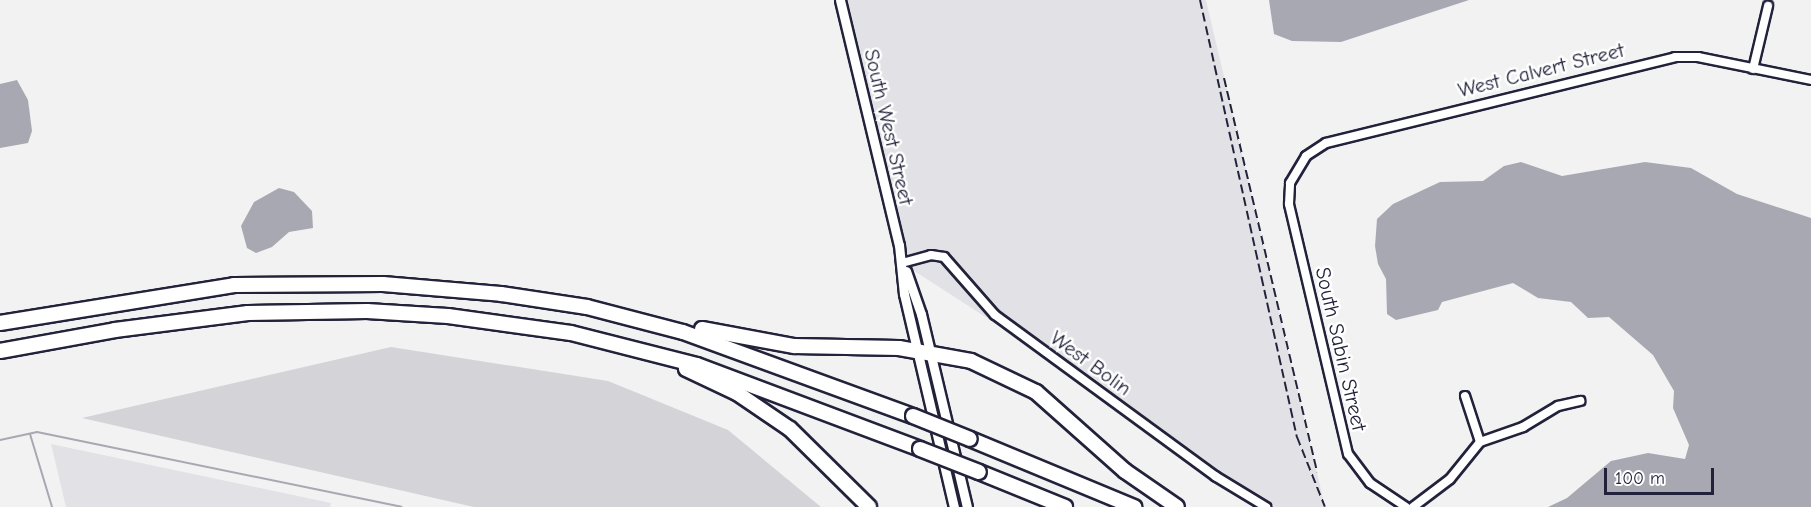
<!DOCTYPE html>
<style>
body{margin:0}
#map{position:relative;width:1811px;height:507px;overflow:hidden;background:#f2f2f3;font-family:"Comic Neue",sans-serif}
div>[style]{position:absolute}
.built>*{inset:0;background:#e2e2e6}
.green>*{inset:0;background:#d3d3d8}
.water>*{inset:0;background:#a8a8b2}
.stream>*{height:2px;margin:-1px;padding:0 1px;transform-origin:1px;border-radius:1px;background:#a8a8b2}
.roads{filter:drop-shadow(2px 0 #22223b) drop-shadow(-2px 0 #22223b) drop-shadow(0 2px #22223b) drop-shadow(0 -2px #22223b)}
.minor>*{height:8px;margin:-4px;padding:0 4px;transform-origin:4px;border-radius:4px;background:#fff}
.tertiary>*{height:9px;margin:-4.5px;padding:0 4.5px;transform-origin:4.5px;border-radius:4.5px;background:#fff}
.motorway>*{height:14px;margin:-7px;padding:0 7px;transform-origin:7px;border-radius:7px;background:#fff}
.rail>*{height:2px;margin-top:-1px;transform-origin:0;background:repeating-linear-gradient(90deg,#22223b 0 9px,transparent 0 13.5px)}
.bridges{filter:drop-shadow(2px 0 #22223b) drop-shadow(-2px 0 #22223b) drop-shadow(0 2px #22223b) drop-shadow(0 -2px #22223b)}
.motorway-bridge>*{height:14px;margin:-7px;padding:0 7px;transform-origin:7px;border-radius:7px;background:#fff}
span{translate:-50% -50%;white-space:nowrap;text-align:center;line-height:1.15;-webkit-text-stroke:5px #fff;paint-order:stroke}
.street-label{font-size:21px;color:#22223b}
.scale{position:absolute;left:1604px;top:468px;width:110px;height:27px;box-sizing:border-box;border:3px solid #22223b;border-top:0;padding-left:8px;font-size:18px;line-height:21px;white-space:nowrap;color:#22223b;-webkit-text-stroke:4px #fff;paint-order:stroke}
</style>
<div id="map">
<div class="built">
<div style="clip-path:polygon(840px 0,1206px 0,1325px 507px,1266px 507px,1092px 386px,902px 263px)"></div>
<div style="clip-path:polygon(51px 444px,331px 503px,330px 507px,66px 507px)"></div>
</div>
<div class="green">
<div style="clip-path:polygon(391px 347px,608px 381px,728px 430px,821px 507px,474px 507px,82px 418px)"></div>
</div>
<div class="water">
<div style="clip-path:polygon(1269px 0,1469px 0,1341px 42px,1292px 41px,1274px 34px)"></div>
<div style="clip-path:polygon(17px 80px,28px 100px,32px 131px,28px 143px,0 148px,0 84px)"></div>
<div style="clip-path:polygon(1521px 162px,1562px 176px,1645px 162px,1691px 168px,1737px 194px,1811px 218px,1811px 507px,1548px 507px,1567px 498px,1611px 461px,1648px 453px,1685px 459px,1689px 445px,1673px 408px,1674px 391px,1653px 355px,1609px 317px,1588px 318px,1571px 302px,1538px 298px,1513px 283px,1442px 302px,1438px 310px,1396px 320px,1387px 314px,1386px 279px,1378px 264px,1375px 246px,1377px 219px,1393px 204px,1440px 182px,1483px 181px,1504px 166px)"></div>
<div style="clip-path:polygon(279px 188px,294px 192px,312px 211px,313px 228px,289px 232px,272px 247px,256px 253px,247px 248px,241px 226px,254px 202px)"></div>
</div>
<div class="stream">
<div style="left:30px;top:434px;width:76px;rotate:73.2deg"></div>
<div style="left:0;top:440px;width:38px;rotate:-12deg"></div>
<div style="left:37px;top:432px;width:372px;rotate:11.6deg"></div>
</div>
<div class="roads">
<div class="minor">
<div style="left:1753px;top:69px;width:65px;rotate:-76.6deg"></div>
<div style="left:902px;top:263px;width:30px;rotate:-15deg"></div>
<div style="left:931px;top:255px;width:13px;rotate:9deg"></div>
<div style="left:944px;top:257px;width:77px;rotate:48.7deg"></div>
<div style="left:995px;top:315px;width:273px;rotate:36.2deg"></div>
<div style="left:1215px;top:476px;width:60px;rotate:31.3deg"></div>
<div style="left:1465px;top:396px;width:48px;rotate:71.9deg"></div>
<div style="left:1406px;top:507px;width:43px;rotate:-146.3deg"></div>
<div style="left:1370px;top:483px;width:36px;rotate:-127deg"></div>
<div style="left:1348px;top:454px;width:257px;rotate:-103.3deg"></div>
<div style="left:1289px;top:204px;width:21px;rotate:-87deg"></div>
<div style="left:1290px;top:183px;width:31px;rotate:-59deg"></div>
<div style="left:1306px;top:156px;width:24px;rotate:-33deg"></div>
<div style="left:1326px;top:143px;width:359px;rotate:-13.8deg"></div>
<div style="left:1675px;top:57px;width:23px"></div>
<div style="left:1698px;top:57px;width:115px;rotate:11.5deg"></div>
<div style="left:1413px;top:507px;width:46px;rotate:-37.1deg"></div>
<div style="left:1450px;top:479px;width:48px;rotate:-51deg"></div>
<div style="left:1480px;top:442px;width:46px;rotate:-19.2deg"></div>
<div style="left:1523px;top:427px;width:41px;rotate:-31deg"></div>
<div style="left:1558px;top:406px;width:23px;rotate:-13deg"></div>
</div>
<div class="tertiary">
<div style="left:840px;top:0;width:252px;rotate:76.5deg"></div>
<div style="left:899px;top:245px;width:49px;rotate:84.2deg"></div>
<div style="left:904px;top:294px;width:219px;rotate:76.8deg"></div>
<div style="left:906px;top:271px;width:46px;rotate:70.8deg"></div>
<div style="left:921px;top:314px;width:198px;rotate:76.6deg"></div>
</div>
<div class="motorway">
<div style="left:0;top:323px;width:237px;rotate:-9.2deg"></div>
<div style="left:234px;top:285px;width:149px;rotate:-0.4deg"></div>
<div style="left:383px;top:284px;width:118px;rotate:4.8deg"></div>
<div style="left:501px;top:294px;width:87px;rotate:8.6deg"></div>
<div style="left:587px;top:307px;width:99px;rotate:14.6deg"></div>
<div style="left:683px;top:332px;width:245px;rotate:20.1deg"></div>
<div style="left:702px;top:329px;width:94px;rotate:10.5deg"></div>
<div style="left:794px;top:346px;width:105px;rotate:1.1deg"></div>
<div style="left:899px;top:348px;width:73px;rotate:10.2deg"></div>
<div style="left:971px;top:361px;width:72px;rotate:25.5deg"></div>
<div style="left:1036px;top:392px;width:119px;rotate:41.6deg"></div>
<div style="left:1125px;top:471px;width:63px;rotate:34.7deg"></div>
<div style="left:0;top:351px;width:117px;rotate:-10.3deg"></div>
<div style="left:115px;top:330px;width:134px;rotate:-7.3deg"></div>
<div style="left:248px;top:313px;width:119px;rotate:-1deg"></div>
<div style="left:367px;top:311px;width:81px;rotate:3.5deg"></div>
<div style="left:448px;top:316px;width:124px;rotate:7.9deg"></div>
<div style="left:571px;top:333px;width:130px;rotate:14.3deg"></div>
<div style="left:697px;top:365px;width:238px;rotate:20.6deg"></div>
<div style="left:686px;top:369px;width:56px;rotate:25.2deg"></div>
<div style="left:737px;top:393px;width:64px;rotate:34.2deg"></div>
<div style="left:790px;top:429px;width:111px;rotate:44.6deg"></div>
<div style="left:970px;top:439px;width:178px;rotate:22.5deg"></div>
<div style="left:979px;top:472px;width:93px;rotate:22.1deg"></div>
</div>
</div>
<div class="rail">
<div style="left:1200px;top:0;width:448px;rotate:77.5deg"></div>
<div style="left:1297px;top:437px;width:75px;rotate:68.2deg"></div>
<div style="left:1224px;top:78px;width:405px;rotate:76.7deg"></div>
</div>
<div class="bridges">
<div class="motorway-bridge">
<div style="left:913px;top:416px;width:61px;rotate:22deg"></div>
<div style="left:920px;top:449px;width:63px;rotate:21.3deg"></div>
</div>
</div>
<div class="street-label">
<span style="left:1541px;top:70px;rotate:-14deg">West Calvert Street</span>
<span style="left:889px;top:127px;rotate:77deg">South West Street</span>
<span style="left:1341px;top:349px;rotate:77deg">South Sabin Street</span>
<span style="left:1091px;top:363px;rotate:36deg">West Bolin</span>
</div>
<div class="scale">100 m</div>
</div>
